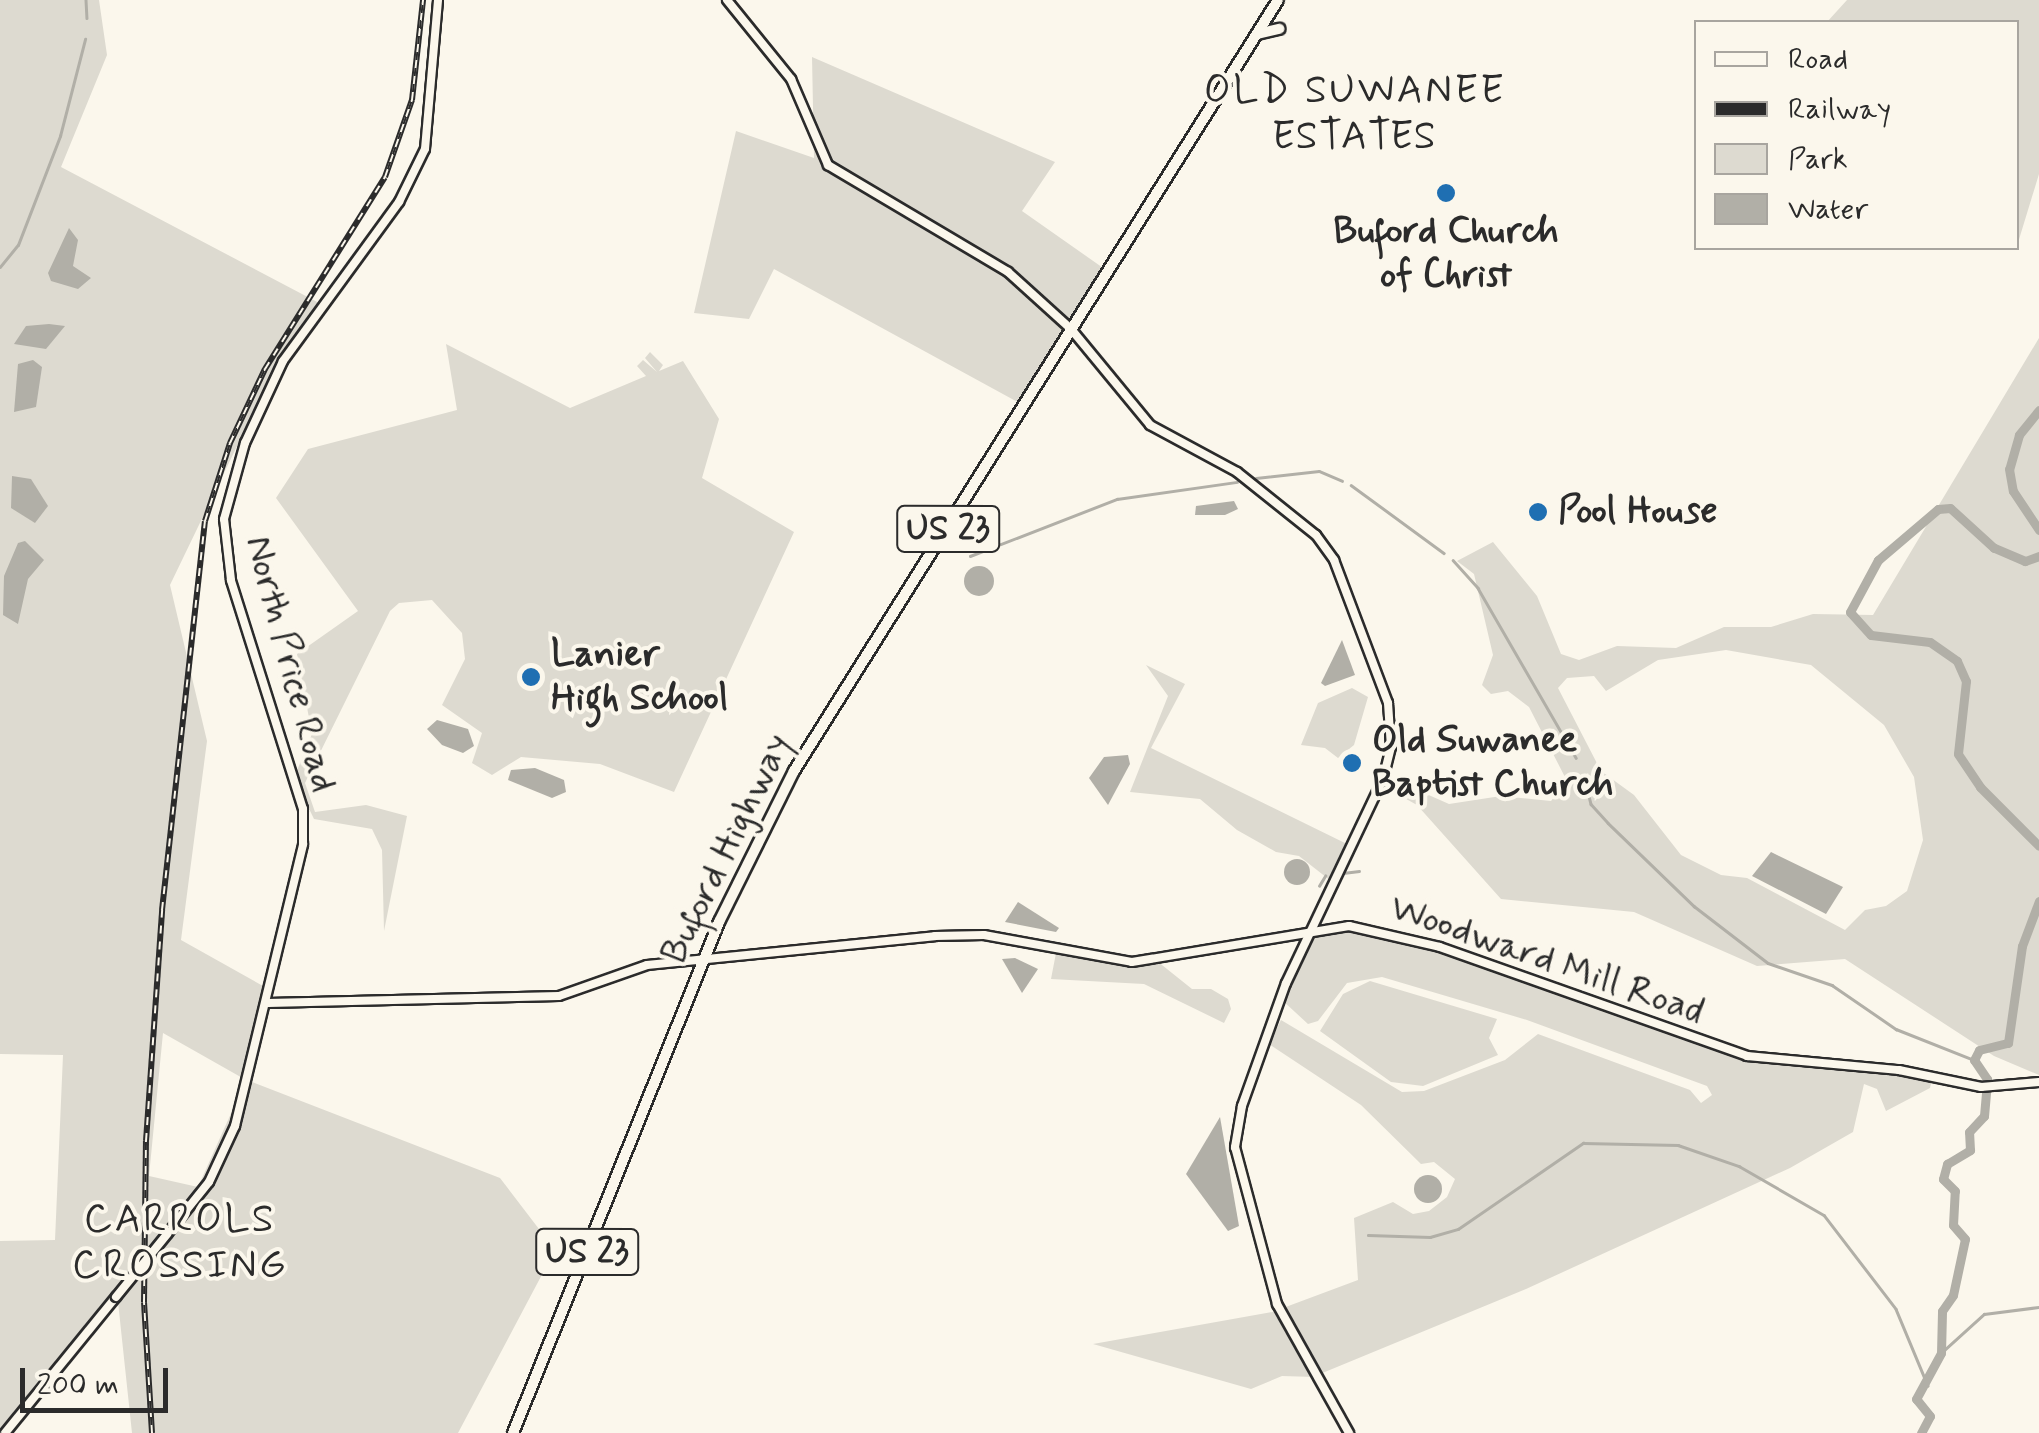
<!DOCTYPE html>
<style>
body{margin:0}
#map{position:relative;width:2039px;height:1433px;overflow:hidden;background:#fbf7ec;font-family:Mynerve,sans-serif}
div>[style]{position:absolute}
.green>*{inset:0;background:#dddad0}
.water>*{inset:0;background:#b1afa7}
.round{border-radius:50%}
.stream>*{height:2.5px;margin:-1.25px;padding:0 1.25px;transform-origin:1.25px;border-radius:1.25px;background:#b1afa7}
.river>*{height:9px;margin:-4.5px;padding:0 4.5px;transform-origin:4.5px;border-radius:4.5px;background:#b1afa7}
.roads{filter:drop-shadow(2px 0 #2b2b2b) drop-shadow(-2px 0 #2b2b2b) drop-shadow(0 2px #2b2b2b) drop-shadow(0 -2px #2b2b2b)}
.minor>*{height:8px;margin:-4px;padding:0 4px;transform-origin:4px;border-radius:4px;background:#fbf7ec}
.major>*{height:10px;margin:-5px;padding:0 5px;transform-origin:5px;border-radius:5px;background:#fbf7ec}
.rail>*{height:6px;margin-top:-3px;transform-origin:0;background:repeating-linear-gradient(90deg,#fbf7ec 0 8px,#2b2b2b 0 16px);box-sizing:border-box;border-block:2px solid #2b2b2b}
.bridges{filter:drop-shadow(2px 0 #2b2b2b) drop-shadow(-2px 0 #2b2b2b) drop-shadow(0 2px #2b2b2b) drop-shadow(0 -2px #2b2b2b)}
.minor-bridge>*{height:8px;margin:-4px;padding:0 4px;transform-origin:4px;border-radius:4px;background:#fbf7ec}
.dots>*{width:28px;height:28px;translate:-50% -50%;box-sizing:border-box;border:5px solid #fbf7ec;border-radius:50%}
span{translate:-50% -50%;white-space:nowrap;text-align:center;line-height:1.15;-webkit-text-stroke:8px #fbf7ec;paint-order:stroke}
.shield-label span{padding:2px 8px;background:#fbf7ec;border:2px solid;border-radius:8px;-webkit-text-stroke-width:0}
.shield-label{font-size:35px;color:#2b2b2b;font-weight:700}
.poi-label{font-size:38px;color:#2b2b2b;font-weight:700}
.left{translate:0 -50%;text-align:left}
.street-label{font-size:38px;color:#2b2b2b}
.neighbourhood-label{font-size:40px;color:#2b2b2b;letter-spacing:2.5px}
.legend{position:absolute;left:1694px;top:20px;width:325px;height:230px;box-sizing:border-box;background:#fbf7ec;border:2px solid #a8a59f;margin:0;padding:12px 18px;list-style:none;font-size:30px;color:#2b2b2b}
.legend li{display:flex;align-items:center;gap:20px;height:50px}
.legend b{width:50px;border:2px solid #a8a59f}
.scale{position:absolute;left:20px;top:1368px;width:148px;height:45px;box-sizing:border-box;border:5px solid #2b2b2b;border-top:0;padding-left:12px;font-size:30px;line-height:35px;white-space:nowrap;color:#2b2b2b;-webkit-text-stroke:8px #fbf7ec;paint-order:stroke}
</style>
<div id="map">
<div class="green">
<div style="clip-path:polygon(evenodd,0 0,99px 0,107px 55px,61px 167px,321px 304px,279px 359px,170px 585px,207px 741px,181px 940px,272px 991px,247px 1080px,500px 1178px,555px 1250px,458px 1433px,132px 1433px,118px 1302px,0 1433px,0 1241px,55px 1240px,63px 1055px,0 1054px,0 0,163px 1033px,246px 1080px,198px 1187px,149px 1176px,163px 1033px)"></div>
<div style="clip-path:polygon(1847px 0,2039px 0,2039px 174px,2017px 246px,2016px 22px,1827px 22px)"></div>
<div style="clip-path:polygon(812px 57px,1055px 162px,1022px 211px,1106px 270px,1021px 404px,774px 269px,749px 319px,694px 313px,736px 131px,814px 158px)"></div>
<div style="clip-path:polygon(evenodd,2039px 338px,2039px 1075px,1994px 1056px,1845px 959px,1757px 966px,1634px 912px,1501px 899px,1417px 805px,1390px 790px,1397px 781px,1449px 804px,1501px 796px,1551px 801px,1567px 781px,1529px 707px,1508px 691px,1491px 694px,1482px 685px,1493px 655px,1474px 574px,1457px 561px,1493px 542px,1537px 596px,1561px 654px,1579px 660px,1617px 646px,1676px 648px,1724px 627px,1771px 627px,1813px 614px,1873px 615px,2039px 338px,1726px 650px,1811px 665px,1884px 725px,1914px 777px,1923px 840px,1907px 891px,1886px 906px,1865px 910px,1845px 930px,1747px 878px,1721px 875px,1681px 855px,1634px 795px,1601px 771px,1558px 688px,1567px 678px,1594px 676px,1606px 691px,1658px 660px,1726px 650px)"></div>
<div style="clip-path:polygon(446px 344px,570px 408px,646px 376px,637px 366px,643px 360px,657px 372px,645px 358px,650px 352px,663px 365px,659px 371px,683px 361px,719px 419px,702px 478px,794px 532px,674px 792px,600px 764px,521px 757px,492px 775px,472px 763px,482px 733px,442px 705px,465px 659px,462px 633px,432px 600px,399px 603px,390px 611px,305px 783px,315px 812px,366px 805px,407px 816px,384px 931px,382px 850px,372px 829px,314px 819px,294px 778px,312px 734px,297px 654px,358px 611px,276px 498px,308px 449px,457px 410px)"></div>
<div style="clip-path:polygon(1146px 665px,1185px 684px,1151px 748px,1349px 845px,1331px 881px,1299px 856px,1276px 852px,1237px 830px,1200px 799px,1130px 792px,1168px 696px)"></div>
<div style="clip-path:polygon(1352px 688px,1368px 697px,1354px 745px,1338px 758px,1325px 748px,1301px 745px,1318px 703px)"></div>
<div style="clip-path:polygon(1340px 928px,1460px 956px,1740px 1056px,1932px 1079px,1930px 1088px,1886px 1111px,1877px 1089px,1864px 1084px,1853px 1132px,1790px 1168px,1526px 1289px,1320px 1374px,1283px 1308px,1358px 1280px,1354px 1218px,1393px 1202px,1413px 1214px,1429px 1211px,1447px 1197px,1455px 1179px,1434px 1162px,1421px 1164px,1361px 1105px,1269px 1044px,1281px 1020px,1402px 1092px,1424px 1091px,1505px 1060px,1538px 1034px,1690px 1090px,1701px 1103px,1712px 1095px,1707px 1086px,1527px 1020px,1382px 977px,1347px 983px,1318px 1021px,1308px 1024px,1282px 1000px,1308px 936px)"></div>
<div style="clip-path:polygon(1056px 953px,1117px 964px,1157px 961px,1192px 989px,1211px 989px,1228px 999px,1231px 1009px,1224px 1023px,1144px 984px,1051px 979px)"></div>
<div style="clip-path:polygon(1370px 981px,1497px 1019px,1489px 1038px,1498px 1055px,1423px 1086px,1391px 1082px,1320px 1031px,1343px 994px)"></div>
<div style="clip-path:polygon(1278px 1311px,1315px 1377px,1282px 1376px,1251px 1389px,1093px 1344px)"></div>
</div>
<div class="water">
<div style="clip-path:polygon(69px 228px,78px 240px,73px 266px,91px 278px,78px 289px,51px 281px,48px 273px)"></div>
<div style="clip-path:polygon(26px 326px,49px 324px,65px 326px,46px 349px,14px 344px)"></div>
<div style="clip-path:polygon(33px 360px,42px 367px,36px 407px,14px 412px,18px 364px)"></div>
<div style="clip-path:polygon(12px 476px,31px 479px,48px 506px,35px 523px,11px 508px)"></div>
<div style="clip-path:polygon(1234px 501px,1238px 509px,1225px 515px,1195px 515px,1196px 506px)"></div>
<div style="clip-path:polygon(25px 541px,44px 560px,28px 579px,18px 624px,3px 615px,4px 576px,18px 543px)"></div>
<div class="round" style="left:964px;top:566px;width:30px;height:30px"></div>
<div style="clip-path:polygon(1342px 640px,1355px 675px,1325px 686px,1321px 683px)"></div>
<div style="clip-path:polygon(437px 720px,468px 729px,474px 746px,463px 753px,442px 745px,427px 729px)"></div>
<div style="clip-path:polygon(1128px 755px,1130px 764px,1108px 805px,1089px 778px,1104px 757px)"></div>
<div style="clip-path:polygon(535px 768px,564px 780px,566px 792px,552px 798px,508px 780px,511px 770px)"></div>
<div style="clip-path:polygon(1771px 852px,1843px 887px,1826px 914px,1752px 876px)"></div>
<div class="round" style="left:1284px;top:859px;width:26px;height:26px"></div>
<div style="clip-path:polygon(1018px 902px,1059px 928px,1056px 932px,1005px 922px)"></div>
<div style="clip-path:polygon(1015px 958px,1038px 969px,1022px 993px,1002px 959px)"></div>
<div style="clip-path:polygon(1220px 1117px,1239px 1226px,1228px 1231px,1186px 1174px)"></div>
<div class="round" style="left:1414px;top:1175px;width:28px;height:28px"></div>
</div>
<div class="stream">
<div style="left:86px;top:0;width:18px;rotate:87deg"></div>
<div style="left:0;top:267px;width:28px;rotate:-51deg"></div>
<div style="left:18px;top:245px;width:117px;rotate:-68.9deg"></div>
<div style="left:60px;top:136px;width:100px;rotate:-75.5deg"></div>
<div style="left:1256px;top:478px;width:63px;rotate:-6.3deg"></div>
<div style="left:1319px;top:471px;width:25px;rotate:23deg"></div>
<div style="left:1351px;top:485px;width:115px;rotate:36.2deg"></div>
<div style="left:970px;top:556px;width:158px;rotate:-21.2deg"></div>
<div style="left:1117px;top:499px;width:121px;rotate:-8.1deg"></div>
<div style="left:1453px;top:560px;width:38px;rotate:48deg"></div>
<div style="left:1478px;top:588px;width:196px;rotate:60deg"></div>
<div style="left:1584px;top:776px;width:29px;rotate:76deg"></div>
<div style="left:1591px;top:804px;width:25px;rotate:48deg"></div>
<div style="left:1608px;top:823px;width:120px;rotate:44deg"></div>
<div style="left:1694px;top:906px;width:93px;rotate:37.6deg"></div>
<div style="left:1768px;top:963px;width:68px;rotate:19deg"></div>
<div style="left:1832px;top:985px;width:78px;rotate:34.5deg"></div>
<div style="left:1896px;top:1029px;width:84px;rotate:21.7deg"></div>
<div style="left:1343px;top:873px;width:16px;rotate:-7deg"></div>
<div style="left:1319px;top:886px;width:12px;rotate:-59deg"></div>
<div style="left:1368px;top:1235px;width:62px;rotate:1.8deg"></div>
<div style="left:1430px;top:1237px;width:29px;rotate:-16deg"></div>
<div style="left:1458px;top:1229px;width:152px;rotate:-34.5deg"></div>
<div style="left:1583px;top:1143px;width:95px;rotate:1.2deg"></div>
<div style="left:1678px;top:1145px;width:65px;rotate:19deg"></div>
<div style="left:1739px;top:1166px;width:98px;rotate:30deg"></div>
<div style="left:1824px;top:1215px;width:118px;rotate:52.5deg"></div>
<div style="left:1896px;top:1309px;width:83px;rotate:67.4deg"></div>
<div style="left:1941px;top:1353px;width:58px;rotate:-42.2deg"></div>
<div style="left:1984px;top:1314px;width:55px;rotate:-7.3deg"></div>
</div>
<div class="river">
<div style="left:2039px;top:410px;width:32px;rotate:129deg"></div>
<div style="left:2019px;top:435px;width:35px;rotate:106deg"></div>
<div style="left:2009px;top:469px;width:22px;rotate:80deg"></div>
<div style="left:2013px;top:491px;width:47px;rotate:56.3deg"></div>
<div style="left:2039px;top:556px;width:15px;rotate:160deg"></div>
<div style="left:2025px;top:561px;width:34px;rotate:-157deg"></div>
<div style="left:1994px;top:548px;width:59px;rotate:-137.7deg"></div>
<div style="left:1950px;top:508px;width:12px;rotate:175deg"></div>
<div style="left:1938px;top:509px;width:79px;rotate:139.6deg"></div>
<div style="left:1878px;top:560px;width:59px;rotate:118.3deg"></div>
<div style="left:1850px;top:612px;width:31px;rotate:48deg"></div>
<div style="left:1871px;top:635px;width:59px;rotate:6.8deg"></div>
<div style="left:1930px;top:642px;width:33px;rotate:35deg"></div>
<div style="left:1957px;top:661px;width:22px;rotate:66deg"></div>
<div style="left:1966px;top:681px;width:73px;rotate:96.3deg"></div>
<div style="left:1958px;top:754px;width:40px;rotate:56deg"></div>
<div style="left:1980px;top:787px;width:83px;rotate:45deg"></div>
<div style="left:1921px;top:1433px;width:19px;rotate:-62deg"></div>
<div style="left:1930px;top:1416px;width:22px;rotate:-129deg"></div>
<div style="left:1916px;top:1399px;width:52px;rotate:-61.5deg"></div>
<div style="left:1941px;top:1353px;width:42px;rotate:-88.6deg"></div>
<div style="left:1942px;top:1311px;width:19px;rotate:-55deg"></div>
<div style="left:1953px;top:1295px;width:57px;rotate:-77.9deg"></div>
<div style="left:1965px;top:1239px;width:18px;rotate:-131deg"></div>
<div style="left:1953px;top:1225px;width:34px;rotate:-87deg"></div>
<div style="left:1955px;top:1191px;width:17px;rotate:-135deg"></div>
<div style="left:1943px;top:1179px;width:16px;rotate:-75deg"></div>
<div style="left:1947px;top:1164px;width:27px;rotate:-31deg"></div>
<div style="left:1970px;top:1150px;width:18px;rotate:-93deg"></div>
<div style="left:1969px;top:1132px;width:22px;rotate:-47deg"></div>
<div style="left:1984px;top:1116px;width:37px;rotate:-85deg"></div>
<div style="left:1987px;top:1079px;width:23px;rotate:-124deg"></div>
<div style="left:1974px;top:1060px;width:11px;rotate:-63deg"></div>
<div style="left:1979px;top:1050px;width:30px;rotate:-14deg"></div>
<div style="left:2008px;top:1043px;width:98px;rotate:-81.8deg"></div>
<div style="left:2022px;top:946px;width:48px;rotate:-69.3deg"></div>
</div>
<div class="roads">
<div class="minor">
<div style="left:727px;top:0;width:102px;rotate:51deg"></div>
<div style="left:791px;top:79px;width:94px;rotate:66.7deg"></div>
<div style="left:828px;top:165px;width:209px;rotate:30.7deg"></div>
<div style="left:1008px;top:272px;width:85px;rotate:42.1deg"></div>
<div style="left:1071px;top:329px;width:124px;rotate:50.5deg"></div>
<div style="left:1150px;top:425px;width:99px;rotate:28.4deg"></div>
<div style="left:1237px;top:472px;width:101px;rotate:38.6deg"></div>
<div style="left:1316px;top:535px;width:31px;rotate:54deg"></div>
<div style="left:1334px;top:560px;width:153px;rotate:69.3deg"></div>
<div style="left:1388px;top:703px;width:44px;rotate:86.1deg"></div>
<div style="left:1391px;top:747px;width:33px;rotate:104deg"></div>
<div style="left:1383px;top:779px;width:226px;rotate:115.4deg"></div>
<div style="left:1286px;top:983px;width:131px;rotate:109.7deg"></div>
<div style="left:1242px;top:1106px;width:42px;rotate:99.7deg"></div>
<div style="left:1235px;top:1147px;width:163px;rotate:75deg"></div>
<div style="left:1277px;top:1304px;width:148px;rotate:60.8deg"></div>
<div style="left:268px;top:1003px;width:291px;rotate:-1.4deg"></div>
<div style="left:559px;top:996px;width:93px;rotate:-19.4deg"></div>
<div style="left:647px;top:965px;width:289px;rotate:-5.7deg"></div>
<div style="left:935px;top:936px;width:49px;rotate:-1.2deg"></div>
<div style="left:984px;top:935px;width:150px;rotate:10.3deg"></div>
<div style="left:1132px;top:962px;width:220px;rotate:-9.4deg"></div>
<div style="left:1349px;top:926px;width:93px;rotate:13deg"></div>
<div style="left:1440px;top:947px;width:326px;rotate:19.5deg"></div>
<div style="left:1747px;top:1056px;width:153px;rotate:5.3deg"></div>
<div style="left:1899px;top:1070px;width:84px;rotate:11.7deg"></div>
<div style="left:1981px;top:1087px;width:58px;rotate:-4.9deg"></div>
<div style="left:168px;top:1233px;width:65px;rotate:-51.2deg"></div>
<div style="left:209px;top:1182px;width:62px;rotate:-65.1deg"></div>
<div style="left:235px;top:1126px;width:290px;rotate:-76.4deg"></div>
<div style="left:303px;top:844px;width:35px;rotate:-90deg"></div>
<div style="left:303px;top:809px;width:240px;rotate:-107.5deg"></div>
<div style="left:231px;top:580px;width:61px;rotate:-96.5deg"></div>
<div style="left:224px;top:519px;width:79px;rotate:-74.6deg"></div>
<div style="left:245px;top:443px;width:90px;rotate:-65.1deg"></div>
<div style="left:283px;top:361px;width:197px;rotate:-53.9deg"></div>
<div style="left:399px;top:202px;width:59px;rotate:-63.9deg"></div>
<div style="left:425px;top:149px;width:150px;rotate:-85deg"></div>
<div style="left:5px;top:1433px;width:176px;rotate:-50.8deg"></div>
</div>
<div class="major">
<div style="left:1257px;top:34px;width:23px;rotate:-13deg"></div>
<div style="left:513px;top:1433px;width:551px;rotate:-68.04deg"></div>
<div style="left:719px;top:922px;width:169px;rotate:-63.6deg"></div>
<div style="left:794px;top:771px;width:910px;rotate:-57.88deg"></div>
</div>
</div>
<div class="rail">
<div style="left:152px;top:1433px;width:131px;rotate:-93.5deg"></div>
<div style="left:144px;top:1302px;width:161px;rotate:-89.3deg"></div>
<div style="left:146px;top:1141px;width:232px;rotate:-86deg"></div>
<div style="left:162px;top:910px;width:391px;rotate:-83.7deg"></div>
<div style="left:205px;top:521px;width:82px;rotate:-72.2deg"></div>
<div style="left:230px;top:443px;width:82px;rotate:-64.7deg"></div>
<div style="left:265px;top:369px;width:226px;rotate:-58deg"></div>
<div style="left:385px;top:177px;width:82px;rotate:-70.7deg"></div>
<div style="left:412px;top:100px;width:101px;rotate:-83.7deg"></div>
</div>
<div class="bridges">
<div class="minor-bridge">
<div style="left:116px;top:1297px;width:82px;rotate:-50.9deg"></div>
</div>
</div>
<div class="dots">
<div style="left:1446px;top:193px;background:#1f6fb2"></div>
<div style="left:1538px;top:512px;background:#1f6fb2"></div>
<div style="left:531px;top:677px;background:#1f6fb2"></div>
<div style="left:1352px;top:763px;background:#1f6fb2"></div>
</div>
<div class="shield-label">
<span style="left:948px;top:529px">US 23</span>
<span style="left:587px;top:1252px">US 23</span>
</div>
<div class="poi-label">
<span style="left:1446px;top:254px">Buford Church<br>of Christ</span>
<span class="left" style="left:1558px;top:512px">Pool House</span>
<span class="left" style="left:551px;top:677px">Lanier<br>High School</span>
<span class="left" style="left:1372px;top:763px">Old Suwanee<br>Baptist Church</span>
</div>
<div class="street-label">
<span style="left:290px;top:664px;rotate:75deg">North Price Road</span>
<span style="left:727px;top:849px;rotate:-64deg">Buford Highway</span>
<span style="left:1547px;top:960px;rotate:19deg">Woodward Mill Road</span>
</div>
<div class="neighbourhood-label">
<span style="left:1355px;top:114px">OLD SUWANEE<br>ESTATES</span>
<span style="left:180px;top:1243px">CARROLS<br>CROSSING</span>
</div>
<ul class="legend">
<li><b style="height:12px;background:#fbf7ec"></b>Road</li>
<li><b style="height:12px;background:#2b2b2b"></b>Railway</li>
<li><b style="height:28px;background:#dddad0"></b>Park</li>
<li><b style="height:28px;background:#b1afa7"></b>Water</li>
</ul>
<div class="scale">200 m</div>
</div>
